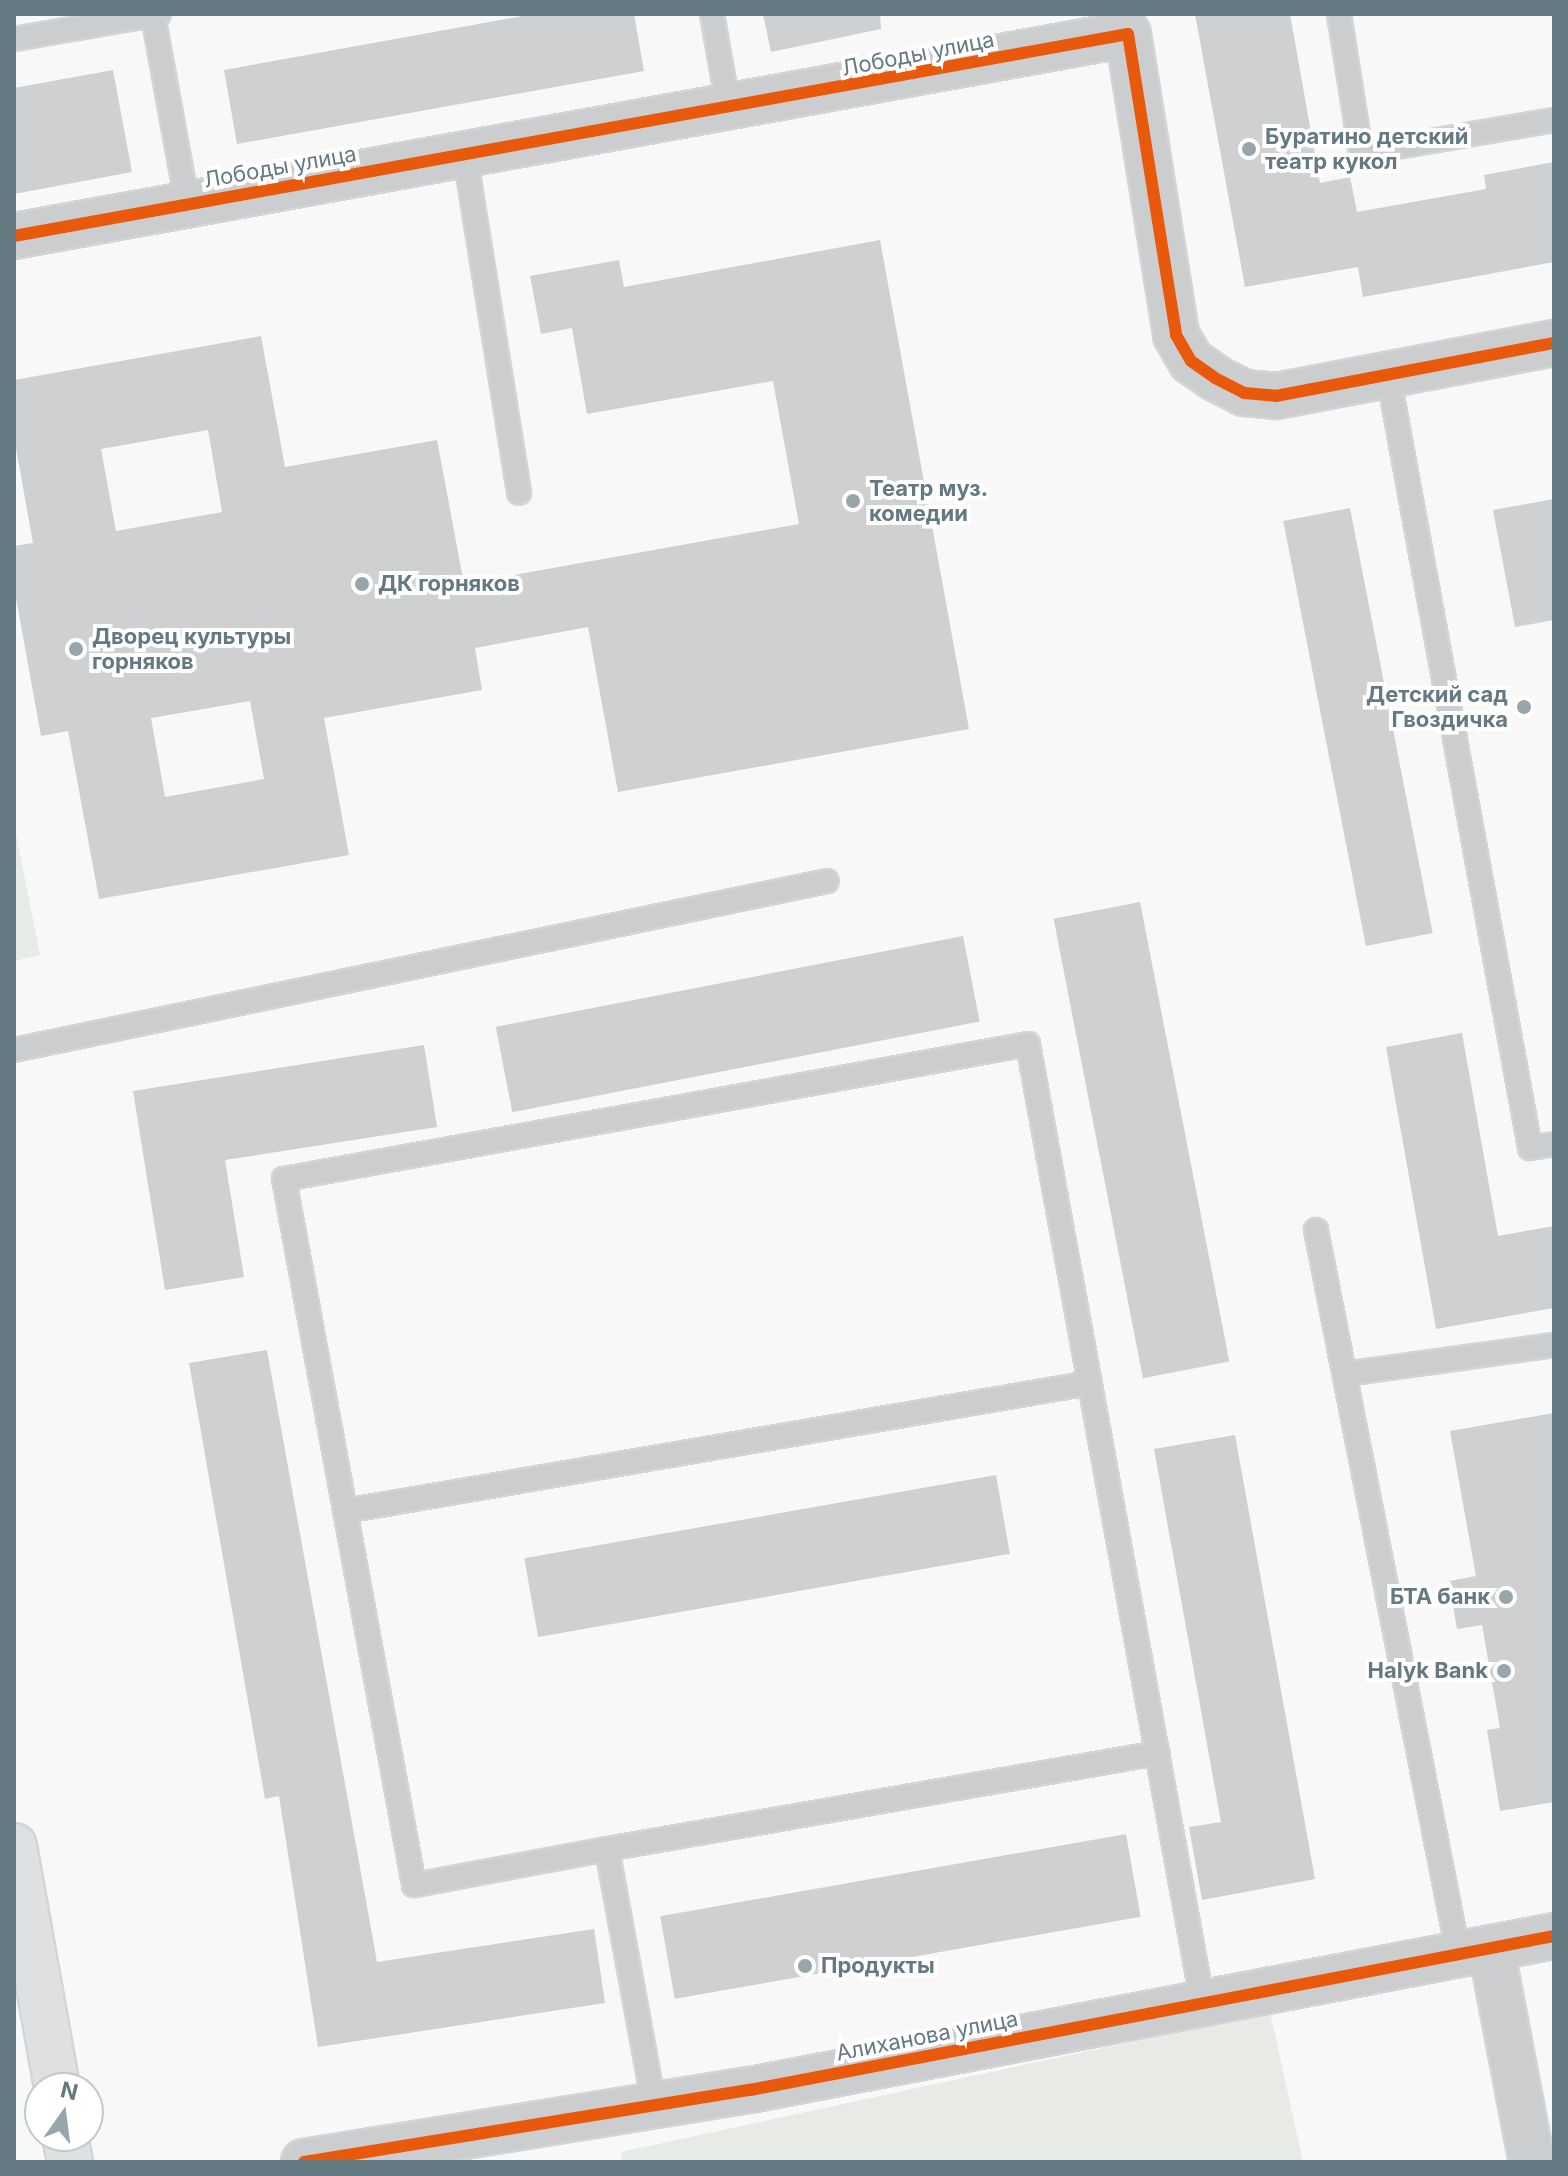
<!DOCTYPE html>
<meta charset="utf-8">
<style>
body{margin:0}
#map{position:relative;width:1568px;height:2176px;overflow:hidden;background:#f8f8f8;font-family:Inter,sans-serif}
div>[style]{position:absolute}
.green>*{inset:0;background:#e8eae5}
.building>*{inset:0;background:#ced0d1;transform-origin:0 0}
.roads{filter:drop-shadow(2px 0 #d4d5d6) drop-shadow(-2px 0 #d4d5d6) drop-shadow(0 2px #d4d5d6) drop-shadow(0 -2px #d4d5d6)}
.service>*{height:22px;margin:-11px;padding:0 11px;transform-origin:11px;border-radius:11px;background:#cbcdce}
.minor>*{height:44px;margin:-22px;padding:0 22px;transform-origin:22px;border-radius:22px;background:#cbcdce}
.tertiary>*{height:44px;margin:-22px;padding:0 22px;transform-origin:22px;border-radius:22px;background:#cbcdce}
.primary>*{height:44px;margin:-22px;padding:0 22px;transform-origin:22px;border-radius:22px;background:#dfe0e1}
.cycleway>*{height:12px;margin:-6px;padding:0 6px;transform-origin:6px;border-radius:6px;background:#e8590c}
.dots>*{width:22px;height:22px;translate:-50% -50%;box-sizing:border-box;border:4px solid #fff;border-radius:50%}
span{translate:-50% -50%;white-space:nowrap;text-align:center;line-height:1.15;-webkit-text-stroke:8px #fff;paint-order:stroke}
.street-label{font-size:22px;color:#657982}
.poi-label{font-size:22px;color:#657982;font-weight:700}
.left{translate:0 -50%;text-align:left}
.right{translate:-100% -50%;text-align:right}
.frame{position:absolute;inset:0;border:16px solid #657982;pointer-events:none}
.north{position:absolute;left:24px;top:2072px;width:80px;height:80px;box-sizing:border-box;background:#fff;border:2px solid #c1c9cd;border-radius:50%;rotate:14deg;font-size:22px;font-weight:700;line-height:32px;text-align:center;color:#657982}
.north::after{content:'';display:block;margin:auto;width:28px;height:36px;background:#98a5ab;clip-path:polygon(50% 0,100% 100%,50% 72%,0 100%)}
</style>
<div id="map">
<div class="green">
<div style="clip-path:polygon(14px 824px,40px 955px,14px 961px)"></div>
<div style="clip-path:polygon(1270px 2012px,1303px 2162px,623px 2162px,621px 2152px)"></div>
</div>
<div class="building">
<div style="clip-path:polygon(534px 14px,634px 14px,644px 71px,237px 144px,224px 70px)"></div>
<div style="clip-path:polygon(763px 14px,880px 14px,881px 29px,771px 52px)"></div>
<div style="clip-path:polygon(1195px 14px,1290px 14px,1320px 183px,1350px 177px,1357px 212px,1486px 189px,1484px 175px,1554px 162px,1554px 262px,1363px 297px,1358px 267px,1245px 287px)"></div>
<div style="clip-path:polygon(113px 70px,132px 172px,14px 194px,14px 88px)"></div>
<div style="clip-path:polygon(evenodd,880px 240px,969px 729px,618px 792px,588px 627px,475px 648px,482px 690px,324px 718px,349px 855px,99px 899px,68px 731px,41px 736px,14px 587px,14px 546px,33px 543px,14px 437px,14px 380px,261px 336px,285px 467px,437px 440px,464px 584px,799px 524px,773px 381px,587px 414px,572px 328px,541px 334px,530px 276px,619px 260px,624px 287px,880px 240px,208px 430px,222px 512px,116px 531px,101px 449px,208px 430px,880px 240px,250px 701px,264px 779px,165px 797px,151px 718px,250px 701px)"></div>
<div style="clip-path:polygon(1554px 499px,1554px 620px,1515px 627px,1493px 510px)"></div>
<div style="left:1350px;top:508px;width:433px;height:68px;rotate:79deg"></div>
<div style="left:1140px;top:902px;width:468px;height:88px;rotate:79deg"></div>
<div style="left:963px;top:936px;width:87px;height:476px;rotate:79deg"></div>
<div style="clip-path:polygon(1462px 1033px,1498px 1236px,1554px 1226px,1554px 1308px,1436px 1329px,1386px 1047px)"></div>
<div style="clip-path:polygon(424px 1045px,437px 1127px,225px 1160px,244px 1277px,165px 1290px,133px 1091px)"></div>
<div style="clip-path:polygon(267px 1350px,377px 1962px,594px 1929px,605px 2003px,318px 2047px,279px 1796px,265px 1799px,189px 1363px)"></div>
<div style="clip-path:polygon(1554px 1413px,1554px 1802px,1500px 1811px,1487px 1730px,1500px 1728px,1482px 1625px,1457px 1629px,1449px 1581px,1476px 1576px,1450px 1431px)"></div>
<div style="clip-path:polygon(1235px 1435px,1315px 1879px,1202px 1900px,1189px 1827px,1221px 1822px,1154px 1449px)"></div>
<div style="left:996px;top:1475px;width:80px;height:479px;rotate:80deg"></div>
<div style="left:1126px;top:1834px;width:84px;height:473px;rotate:80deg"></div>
</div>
<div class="roads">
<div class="service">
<div style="left:159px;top:14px;width:6px;rotate:171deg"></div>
<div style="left:153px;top:15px;width:191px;rotate:79.7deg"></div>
<div style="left:712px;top:14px;width:97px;rotate:80deg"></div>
<div style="left:1339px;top:14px;width:141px;rotate:81deg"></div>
<div style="left:1361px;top:153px;width:196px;rotate:-9.7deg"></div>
<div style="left:14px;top:39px;width:141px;rotate:-9.8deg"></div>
<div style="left:465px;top:155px;width:342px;rotate:80.9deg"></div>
<div style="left:1388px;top:374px;width:787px;rotate:79.6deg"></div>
<div style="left:1530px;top:1148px;width:24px;rotate:-9deg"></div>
<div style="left:14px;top:1050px;width:830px;rotate:-11.74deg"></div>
<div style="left:1316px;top:1230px;width:741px;rotate:78.87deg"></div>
<div style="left:1345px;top:1374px;width:211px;rotate:-7.9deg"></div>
<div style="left:345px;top:1511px;width:756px;rotate:-9.75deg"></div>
<div style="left:607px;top:1849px;width:559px;rotate:-9.88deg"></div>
<div style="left:654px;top:2105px;width:260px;rotate:-100.4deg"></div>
<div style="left:607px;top:1849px;width:196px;rotate:169.4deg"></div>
<div style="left:414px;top:1885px;width:718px;rotate:-100.43deg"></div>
<div style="left:284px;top:1179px;width:756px;rotate:-10.28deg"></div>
<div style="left:1028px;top:1044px;width:977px;rotate:79.68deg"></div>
</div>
<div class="minor">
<div style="left:14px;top:236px;width:1132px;rotate:-10.28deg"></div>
<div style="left:1128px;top:34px;width:305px;rotate:80.9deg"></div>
<div style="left:1176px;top:335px;width:30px;rotate:60deg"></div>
<div style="left:1191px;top:361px;width:29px;rotate:35deg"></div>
<div style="left:1215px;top:378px;width:33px;rotate:27deg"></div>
<div style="left:1244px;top:393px;width:32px;rotate:5deg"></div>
<div style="left:1276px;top:396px;width:283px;rotate:-10.8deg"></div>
<div style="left:1491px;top:1948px;width:218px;rotate:79.2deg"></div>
</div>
<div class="tertiary">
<div style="left:304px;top:2162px;width:452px;rotate:-9.2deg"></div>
<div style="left:750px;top:2090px;width:819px;rotate:-10.84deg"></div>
</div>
<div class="primary">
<div style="left:14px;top:1846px;width:246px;rotate:79.9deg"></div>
<div style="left:65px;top:2136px;width:26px;rotate:79deg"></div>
</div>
</div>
<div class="cycleway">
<div style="left:14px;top:236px;width:1132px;rotate:-10.28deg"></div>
<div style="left:1128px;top:34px;width:305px;rotate:80.9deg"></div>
<div style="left:1176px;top:335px;width:30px;rotate:60deg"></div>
<div style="left:1191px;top:361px;width:29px;rotate:35deg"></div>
<div style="left:1215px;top:378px;width:33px;rotate:27deg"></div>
<div style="left:1244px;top:393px;width:32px;rotate:5deg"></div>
<div style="left:1276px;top:396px;width:283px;rotate:-10.8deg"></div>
<div style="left:304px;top:2162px;width:452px;rotate:-9.2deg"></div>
<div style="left:750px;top:2090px;width:819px;rotate:-10.84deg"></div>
</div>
<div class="dots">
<div style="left:1249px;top:149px;background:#98a5ab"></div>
<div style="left:853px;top:501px;background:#98a5ab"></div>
<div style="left:362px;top:584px;background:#98a5ab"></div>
<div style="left:76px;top:649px;background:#98a5ab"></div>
<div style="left:1524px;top:707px;background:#98a5ab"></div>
<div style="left:1506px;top:1597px;background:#98a5ab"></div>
<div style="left:1504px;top:1671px;background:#98a5ab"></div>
<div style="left:805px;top:1966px;background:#98a5ab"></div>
</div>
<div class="street-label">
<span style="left:918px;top:54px;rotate:-11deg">Лободы улица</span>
<span style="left:280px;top:167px;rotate:-10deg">Лободы улица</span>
<span style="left:927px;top:2036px;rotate:-11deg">Алиханова улица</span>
</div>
<div class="poi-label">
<span class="left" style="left:1265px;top:149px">Буратино детский<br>театр кукол</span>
<span class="left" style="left:869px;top:501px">Театр муз.<br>комедии</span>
<span class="left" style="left:378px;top:584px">ДК горняков</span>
<span class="left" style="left:92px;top:649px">Дворец культуры<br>горняков</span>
<span class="right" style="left:1508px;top:707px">Детский сад<br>Гвоздичка</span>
<span class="right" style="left:1490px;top:1597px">БТА банк</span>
<span class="right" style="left:1488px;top:1671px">Halyk Bank</span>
<span class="left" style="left:821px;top:1966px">Продукты</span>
</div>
<div class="frame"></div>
<div class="north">N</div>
</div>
